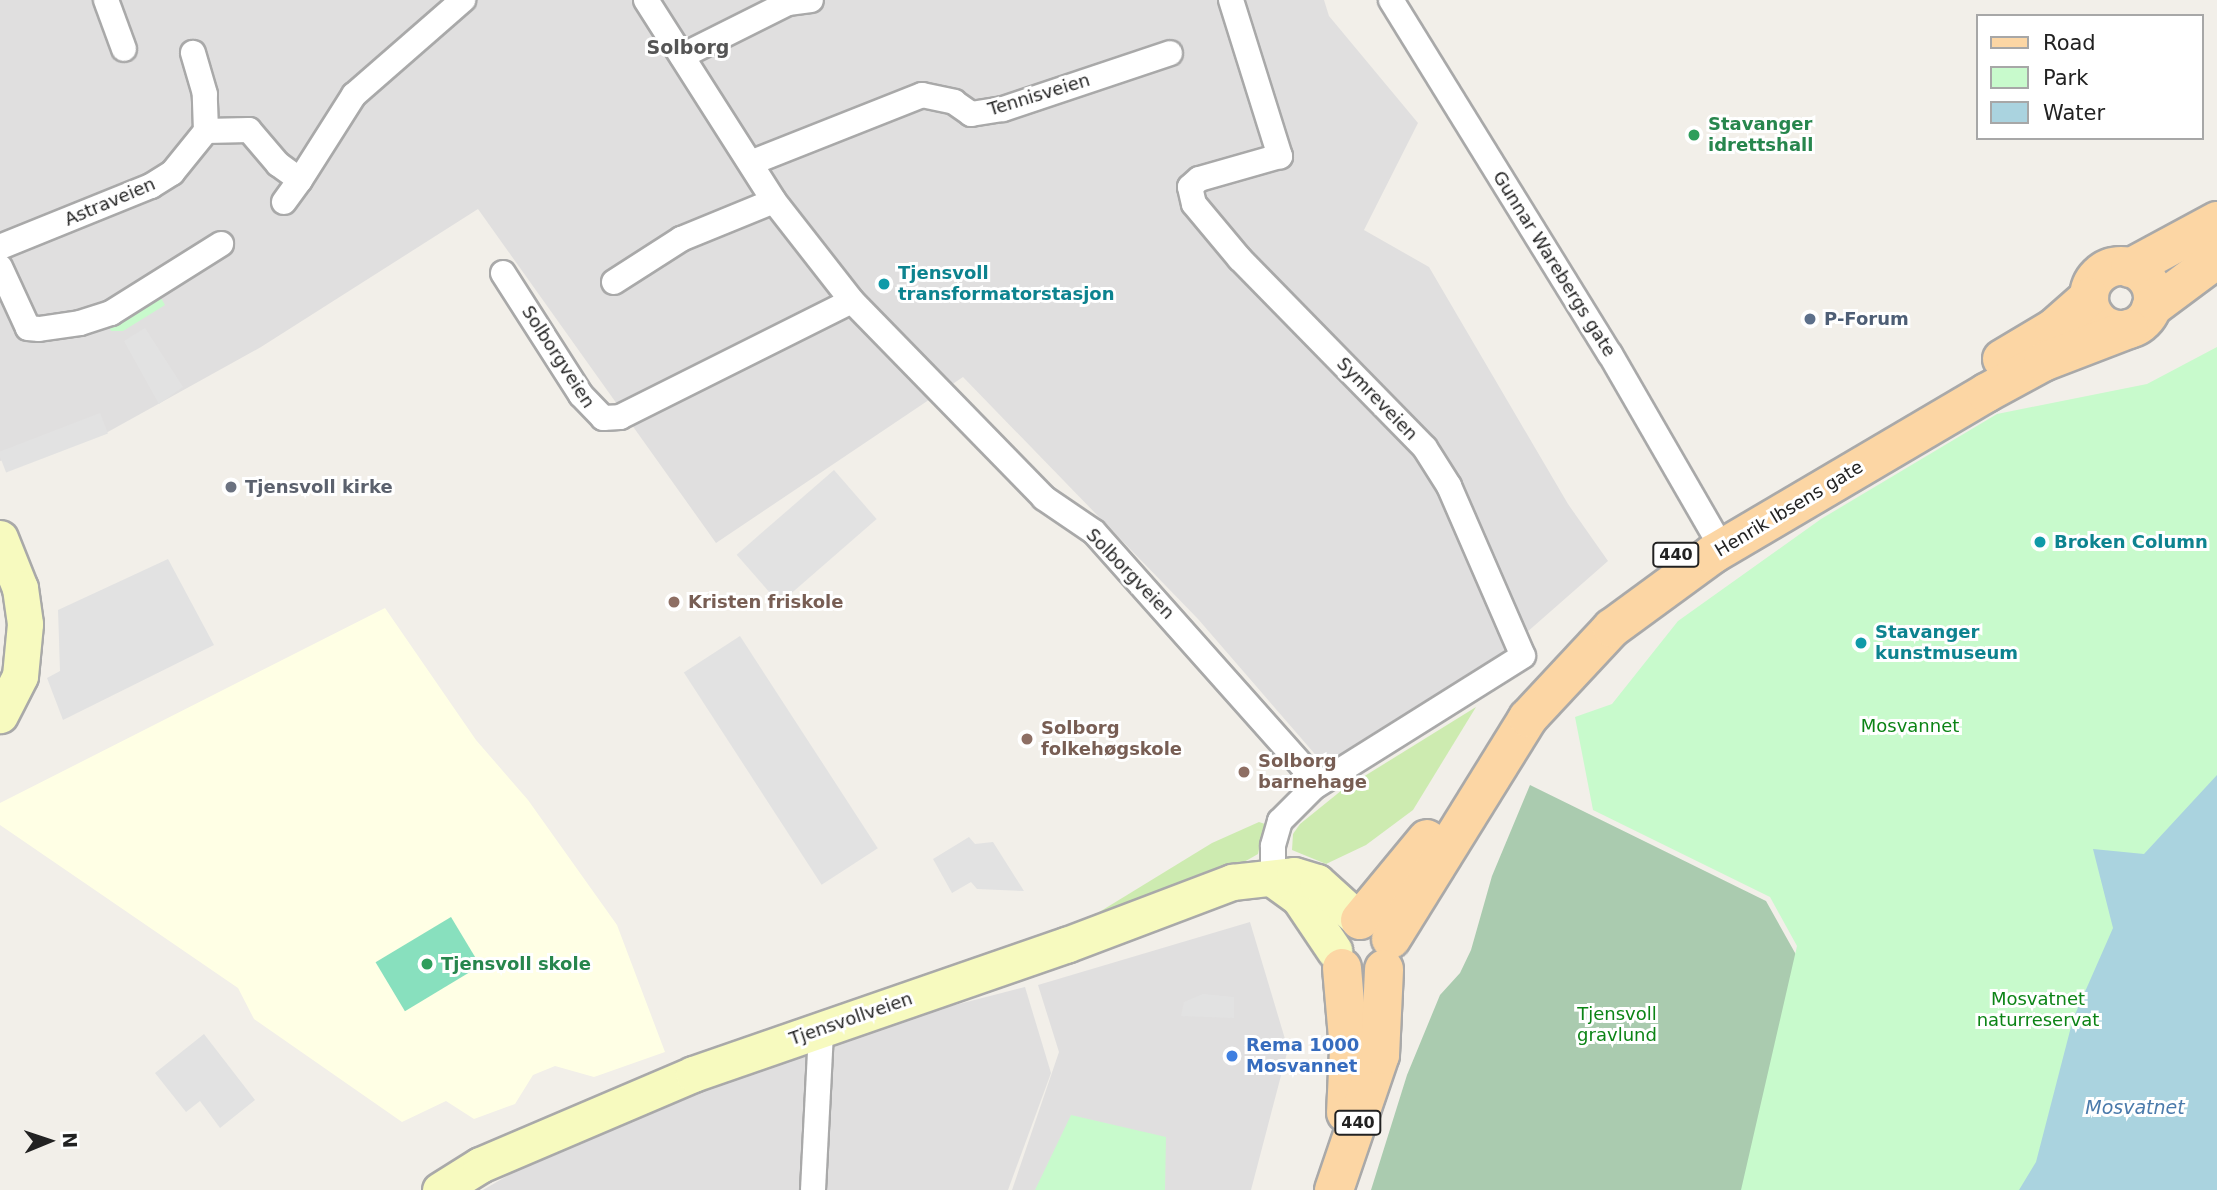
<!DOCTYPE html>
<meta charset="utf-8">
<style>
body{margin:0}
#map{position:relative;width:2217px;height:1190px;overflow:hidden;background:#f2efe9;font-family:"DejaVu Sans",sans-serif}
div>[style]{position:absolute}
.residential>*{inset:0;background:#e0dfdf}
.education>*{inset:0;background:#ffffe5}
.grass>*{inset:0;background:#cdebb0}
.cemetery>*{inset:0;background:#aacbaf}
.park>*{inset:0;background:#c8facc}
.pitch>*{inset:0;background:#88e0be;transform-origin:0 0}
.parking>*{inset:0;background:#e2e2e2;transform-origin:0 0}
.water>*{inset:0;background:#aad3df}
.roads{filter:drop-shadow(2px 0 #a9a9a9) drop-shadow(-2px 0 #a9a9a9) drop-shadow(0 2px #a9a9a9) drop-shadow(0 -2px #a9a9a9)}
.street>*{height:24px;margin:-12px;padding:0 12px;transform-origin:12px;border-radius:12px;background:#fff}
.secondary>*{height:35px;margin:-17.5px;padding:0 17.5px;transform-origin:17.5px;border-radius:17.5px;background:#f7fabf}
.primary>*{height:38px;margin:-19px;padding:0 19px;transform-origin:19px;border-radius:19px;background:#fcd6a4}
.primary>.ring{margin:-19px;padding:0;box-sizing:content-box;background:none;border:38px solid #fcd6a4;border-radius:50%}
.dots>*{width:19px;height:19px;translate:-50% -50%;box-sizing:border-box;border:4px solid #fff;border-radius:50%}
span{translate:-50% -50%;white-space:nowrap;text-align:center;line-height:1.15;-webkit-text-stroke:6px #fff;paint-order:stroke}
.shield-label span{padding:2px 5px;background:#fff;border:2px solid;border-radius:5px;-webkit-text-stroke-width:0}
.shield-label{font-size:16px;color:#222;font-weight:700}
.street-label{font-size:18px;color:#222}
.leisure-label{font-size:18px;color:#27864d;font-weight:700}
.left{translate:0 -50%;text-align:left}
.culture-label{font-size:18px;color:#0d838f;font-weight:700}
.service-label{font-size:18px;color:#4e5e75;font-weight:700}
.worship-label{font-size:18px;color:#5b616d;font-weight:700}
.education-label{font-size:18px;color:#785e54;font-weight:700}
.park-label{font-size:18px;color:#0c8416}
.shop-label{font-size:18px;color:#366cbe;font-weight:700}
.neighbourhood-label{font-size:19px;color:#555;font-weight:700}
.water-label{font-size:19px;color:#4a7aab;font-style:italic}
.legend{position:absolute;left:1976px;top:14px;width:228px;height:126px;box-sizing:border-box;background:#fff;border:2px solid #a7a7a7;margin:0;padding:9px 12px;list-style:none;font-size:21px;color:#222}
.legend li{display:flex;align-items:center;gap:14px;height:35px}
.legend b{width:35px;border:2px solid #a7a7a7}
.north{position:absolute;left:14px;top:1106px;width:70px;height:70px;-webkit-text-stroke:5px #fff;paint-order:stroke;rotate:88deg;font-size:19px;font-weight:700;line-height:28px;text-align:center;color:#222}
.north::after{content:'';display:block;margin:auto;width:24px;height:32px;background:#222;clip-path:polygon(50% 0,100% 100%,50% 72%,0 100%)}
</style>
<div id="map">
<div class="residential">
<div style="clip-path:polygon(0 0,1324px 0,1329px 16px,1418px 123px,1364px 230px,1429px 267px,1568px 504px,1608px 561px,1502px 654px,1327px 768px,1198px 619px,963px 377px,716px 543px,478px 209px,261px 347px,106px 433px,0 461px)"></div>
<div style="clip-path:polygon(1250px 922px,1288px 1049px,1251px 1190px,1012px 1190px,1059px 1052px,1038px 985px)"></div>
<div style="clip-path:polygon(1025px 987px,1051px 1073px,1008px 1190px,483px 1190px,622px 1109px,800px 1045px)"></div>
</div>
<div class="education">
<div style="clip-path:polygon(385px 608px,476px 740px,528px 800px,617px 925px,665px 1052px,594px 1077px,555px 1066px,533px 1075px,515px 1104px,474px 1119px,446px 1101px,402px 1122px,254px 1019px,238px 988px,0 825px,0 803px)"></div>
</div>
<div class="grass">
<div style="clip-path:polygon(1476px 707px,1413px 810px,1366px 845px,1326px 864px,1292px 850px,1293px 834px,1300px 824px,1342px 790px)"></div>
<div style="clip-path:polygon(1259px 822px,1265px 824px,1258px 854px,1237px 866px,1096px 914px,1212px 843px)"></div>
</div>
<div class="cemetery">
<div style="clip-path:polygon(1530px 785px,1766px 901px,1799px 960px,1800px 1190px,1371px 1190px,1407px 1075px,1440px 995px,1460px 973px,1471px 950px,1492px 876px)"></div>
</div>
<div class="park">
<div style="clip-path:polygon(157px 291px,165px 305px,123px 331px,111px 331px,107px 322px)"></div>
<div style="clip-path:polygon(2217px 347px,2217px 1190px,1741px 1190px,1797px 946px,1770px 897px,1593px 810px,1575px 717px,1612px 704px,1678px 621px,1821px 519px,1997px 414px,2147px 384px)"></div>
<div style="clip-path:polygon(1071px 1115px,1166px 1137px,1165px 1190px,1035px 1190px)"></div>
</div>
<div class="pitch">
<div style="left:451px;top:917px;width:57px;height:88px;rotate:59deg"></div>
</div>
<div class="parking">
<div style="clip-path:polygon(145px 328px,183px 387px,159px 404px,124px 341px)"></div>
<div style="left:100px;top:413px;width:22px;height:109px;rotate:69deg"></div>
<div style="left:834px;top:470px;width:65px;height:129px;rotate:49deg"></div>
<div style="clip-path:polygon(168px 559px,214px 645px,63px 720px,47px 678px,60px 671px,58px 610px)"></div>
<div style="left:740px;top:636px;width:253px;height:67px;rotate:57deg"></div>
<div style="clip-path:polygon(969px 837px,975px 844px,993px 842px,1024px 891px,977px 889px,971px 882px,952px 893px,933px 859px)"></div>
<div style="clip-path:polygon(1203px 994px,1234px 997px,1234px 1018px,1181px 1016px,1184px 1002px)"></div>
<div style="clip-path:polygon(204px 1034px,255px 1100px,220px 1128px,200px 1101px,186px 1112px,155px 1073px)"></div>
</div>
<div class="water">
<div style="clip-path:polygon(2217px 775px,2217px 1190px,2019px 1190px,2036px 1162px,2073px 1019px,2113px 928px,2093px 849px,2144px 854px)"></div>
</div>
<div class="roads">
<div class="street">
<div style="left:106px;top:0;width:52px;rotate:69.8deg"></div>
<div style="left:646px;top:0;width:238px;rotate:57.5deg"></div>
<div style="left:774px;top:201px;width:127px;rotate:52deg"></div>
<div style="left:852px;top:301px;width:275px;rotate:45.7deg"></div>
<div style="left:1044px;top:498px;width:60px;rotate:34.2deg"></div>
<div style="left:1094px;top:532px;width:316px;rotate:48.3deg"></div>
<div style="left:1304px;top:768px;width:21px;rotate:62deg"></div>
<div style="left:1314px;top:787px;width:48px;rotate:135deg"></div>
<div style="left:1280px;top:821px;width:26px;rotate:106deg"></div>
<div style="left:1273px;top:846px;width:33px;rotate:90deg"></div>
<div style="left:1231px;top:0;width:164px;rotate:72.6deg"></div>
<div style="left:1280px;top:156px;width:84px;rotate:164.1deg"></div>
<div style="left:1199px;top:179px;width:12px;rotate:138deg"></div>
<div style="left:1190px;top:187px;width:17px;rotate:77deg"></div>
<div style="left:1194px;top:204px;width:72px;rotate:50.1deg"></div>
<div style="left:1240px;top:259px;width:264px;rotate:45.6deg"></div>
<div style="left:1425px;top:448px;width:45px;rotate:57.7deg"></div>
<div style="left:1449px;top:486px;width:185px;rotate:66.5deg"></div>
<div style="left:1523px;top:656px;width:247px;rotate:147.9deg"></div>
<div style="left:1391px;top:0;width:416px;rotate:58.3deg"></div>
<div style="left:1610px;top:354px;width:204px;rotate:60deg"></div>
<div style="left:682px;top:56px;width:119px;rotate:-26.6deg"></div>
<div style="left:788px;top:3px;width:23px;rotate:-7deg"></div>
<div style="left:206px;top:131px;width:43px;rotate:-1.3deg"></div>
<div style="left:249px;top:130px;width:45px;rotate:49.5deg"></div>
<div style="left:278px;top:164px;width:27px;rotate:36deg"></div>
<div style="left:300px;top:180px;width:101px;rotate:-57.6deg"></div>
<div style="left:354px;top:95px;width:145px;rotate:-41.1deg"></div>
<div style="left:753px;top:162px;width:182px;rotate:-21.6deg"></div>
<div style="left:922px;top:95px;width:33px;rotate:12deg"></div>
<div style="left:954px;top:102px;width:21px;rotate:35deg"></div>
<div style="left:971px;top:114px;width:32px;rotate:-9deg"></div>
<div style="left:1003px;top:109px;width:176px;rotate:-18.5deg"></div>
<div style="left:284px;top:202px;width:27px;rotate:-54deg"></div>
<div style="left:0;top:247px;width:163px;rotate:-22deg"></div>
<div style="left:151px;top:186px;width:25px;rotate:-32deg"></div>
<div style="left:172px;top:173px;width:54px;rotate:-51deg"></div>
<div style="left:206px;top:131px;width:37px;rotate:-92deg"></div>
<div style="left:205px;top:94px;width:43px;rotate:-106.3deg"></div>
<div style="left:0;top:267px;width:67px;rotate:65.3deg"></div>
<div style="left:28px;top:328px;width:11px;rotate:5deg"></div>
<div style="left:39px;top:329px;width:41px;rotate:-8.3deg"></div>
<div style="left:80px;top:323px;width:33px;rotate:-18deg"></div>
<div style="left:111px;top:313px;width:130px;rotate:-32.1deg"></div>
<div style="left:503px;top:273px;width:145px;rotate:57.4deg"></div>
<div style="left:581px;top:395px;width:32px;rotate:46deg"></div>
<div style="left:603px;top:418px;width:17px;rotate:-3deg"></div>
<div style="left:620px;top:417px;width:259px;rotate:-26.6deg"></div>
<div style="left:614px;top:282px;width:80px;rotate:-32.7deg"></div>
<div style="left:681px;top:239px;width:100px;rotate:-22.2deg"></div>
<div style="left:813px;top:1190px;width:160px;rotate:-87.1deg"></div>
</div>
<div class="secondary">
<div style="left:0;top:538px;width:54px;rotate:68.2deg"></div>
<div style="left:20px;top:588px;width:36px;rotate:82deg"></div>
<div style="left:25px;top:624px;width:52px;rotate:95.5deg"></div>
<div style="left:20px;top:676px;width:44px;rotate:117.1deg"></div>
<div style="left:1273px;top:879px;width:32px;rotate:36deg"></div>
<div style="left:1299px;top:898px;width:63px;rotate:56.1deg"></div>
<div style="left:440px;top:1190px;width:47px;rotate:-32deg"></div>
<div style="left:480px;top:1165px;width:232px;rotate:-23.1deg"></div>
<div style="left:693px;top:1074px;width:395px;rotate:-19.1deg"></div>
<div style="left:1066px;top:945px;width:178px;rotate:-20.8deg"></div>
<div style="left:1232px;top:882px;width:62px;rotate:-6.4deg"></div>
<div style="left:1294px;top:875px;width:24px;rotate:17deg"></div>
<div style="left:1317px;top:882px;width:57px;rotate:42.1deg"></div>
</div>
<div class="primary">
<div class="ring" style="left:2089px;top:266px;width:26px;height:26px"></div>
<div style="left:2130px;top:268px;width:99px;rotate:-28.4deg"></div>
<div style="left:2151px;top:308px;width:82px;rotate:-36.6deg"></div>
<div style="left:2002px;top:359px;width:61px;rotate:-30.8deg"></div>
<div style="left:2054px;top:328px;width:47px;rotate:-41.5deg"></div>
<div style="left:1360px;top:920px;width:105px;rotate:-50.4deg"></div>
<div style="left:1391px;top:939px;width:260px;rotate:-58.2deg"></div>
<div style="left:1528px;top:718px;width:123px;rotate:-47deg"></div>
<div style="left:1612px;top:628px;width:125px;rotate:-36.2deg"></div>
<div style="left:1713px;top:554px;width:317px;rotate:-30.5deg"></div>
<div style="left:1986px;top:393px;width:65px;rotate:-28.5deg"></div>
<div style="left:2043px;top:362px;width:92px;rotate:-21deg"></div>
<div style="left:1342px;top:968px;width:82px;rotate:85.1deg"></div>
<div style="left:1349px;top:1050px;width:63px;rotate:92.7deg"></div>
<div style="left:1334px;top:1190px;width:143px;rotate:-71.2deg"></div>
<div style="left:1380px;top:1055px;width:86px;rotate:-87.3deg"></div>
</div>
</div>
<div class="dots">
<div style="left:1694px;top:135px;background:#2e9e5b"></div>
<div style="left:884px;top:284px;background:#0f9aa8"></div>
<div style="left:1810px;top:319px;background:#5c6f8a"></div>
<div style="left:231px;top:487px;background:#6b7280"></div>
<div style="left:2040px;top:542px;background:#0f9aa8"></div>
<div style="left:674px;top:602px;background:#8d6e63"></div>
<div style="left:1861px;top:643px;background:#0f9aa8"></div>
<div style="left:1027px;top:739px;background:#8d6e63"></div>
<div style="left:1244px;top:772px;background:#8d6e63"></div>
<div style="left:427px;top:964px;background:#2e9e5b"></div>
<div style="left:1232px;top:1056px;background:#3f7fe0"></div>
</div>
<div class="shield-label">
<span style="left:1676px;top:555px">440</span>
<span style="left:1358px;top:1123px">440</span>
</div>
<div class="street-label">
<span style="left:1039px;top:95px;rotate:-17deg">Tennisveien</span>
<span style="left:110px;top:202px;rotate:-23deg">Astraveien</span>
<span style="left:1554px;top:264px;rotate:58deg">Gunnar Warebergs gate</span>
<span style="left:558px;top:357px;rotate:57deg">Solborgveien</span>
<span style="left:1377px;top:399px;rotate:46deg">Symreveien</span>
<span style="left:1789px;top:509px;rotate:-31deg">Henrik Ibsens gate</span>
<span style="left:1130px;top:574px;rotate:46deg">Solborgveien</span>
<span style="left:851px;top:1019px;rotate:-19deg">Tjensvollveien</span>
</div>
<div class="leisure-label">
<span class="left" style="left:1708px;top:135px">Stavanger<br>idrettshall</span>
<span class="left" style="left:441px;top:964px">Tjensvoll skole</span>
</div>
<div class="culture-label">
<span class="left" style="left:898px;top:284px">Tjensvoll<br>transformatorstasjon</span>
<span class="left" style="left:2054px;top:542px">Broken Column</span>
<span class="left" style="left:1875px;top:643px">Stavanger<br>kunstmuseum</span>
</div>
<div class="service-label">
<span class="left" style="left:1824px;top:319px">P-Forum</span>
</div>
<div class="worship-label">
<span class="left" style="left:245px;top:487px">Tjensvoll kirke</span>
</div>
<div class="education-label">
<span class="left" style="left:688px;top:602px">Kristen friskole</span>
<span class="left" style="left:1041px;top:739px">Solborg<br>folkehøgskole</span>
<span class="left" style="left:1258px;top:772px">Solborg<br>barnehage</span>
</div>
<div class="park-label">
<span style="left:1910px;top:726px">Mosvannet</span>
<span style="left:2038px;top:1010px">Mosvatnet<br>naturreservat</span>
<span style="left:1617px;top:1025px">Tjensvoll<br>gravlund</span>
</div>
<div class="shop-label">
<span class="left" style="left:1246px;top:1056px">Rema 1000<br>Mosvannet</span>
</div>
<div class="neighbourhood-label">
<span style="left:688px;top:48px">Solborg</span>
</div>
<div class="water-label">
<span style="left:2135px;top:1108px">Mosvatnet</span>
</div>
<ul class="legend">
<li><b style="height:9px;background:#fcd6a4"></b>Road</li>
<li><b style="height:19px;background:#c8facc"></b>Park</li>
<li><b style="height:19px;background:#aad3df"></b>Water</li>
</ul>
<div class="north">N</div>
</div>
